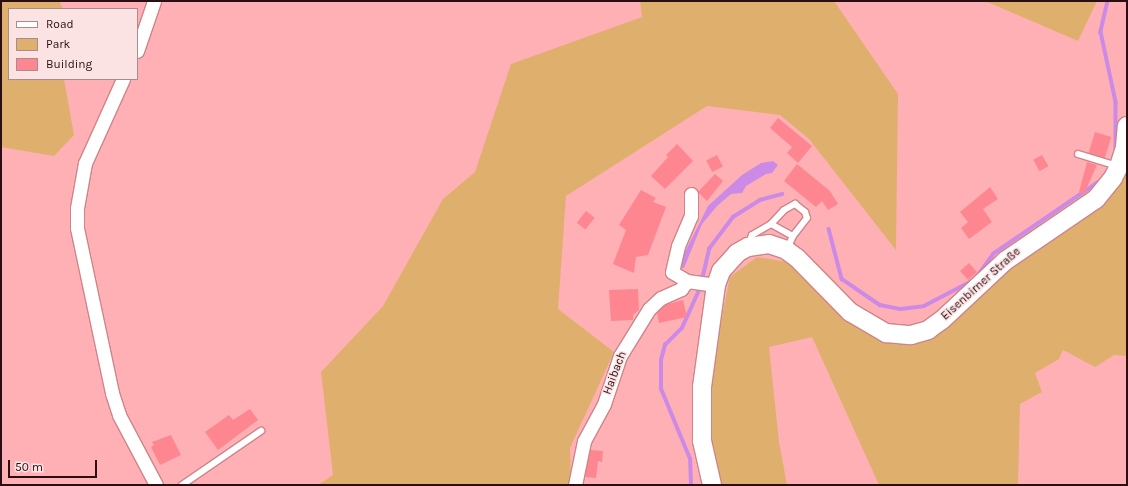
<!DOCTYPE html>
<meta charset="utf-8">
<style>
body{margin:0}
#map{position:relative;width:1128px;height:486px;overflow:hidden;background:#ffb0b5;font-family:Karla,sans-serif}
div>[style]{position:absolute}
.green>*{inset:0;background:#dfb06d}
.water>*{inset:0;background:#cc8ae7}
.stream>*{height:3.5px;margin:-1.75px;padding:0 1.75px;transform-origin:1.75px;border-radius:1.75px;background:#cc8ae7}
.building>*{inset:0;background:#fe8691;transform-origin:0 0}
.roads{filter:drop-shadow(1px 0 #cf8489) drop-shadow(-1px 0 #cf8489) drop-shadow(0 1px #cf8489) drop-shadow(0 -1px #cf8489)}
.service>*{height:6px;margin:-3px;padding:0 3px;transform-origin:3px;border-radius:3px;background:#fff}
.minor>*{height:13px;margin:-6.5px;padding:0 6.5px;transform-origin:6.5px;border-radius:6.5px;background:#fff}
.secondary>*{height:18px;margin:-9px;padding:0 9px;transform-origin:9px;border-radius:9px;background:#fff}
span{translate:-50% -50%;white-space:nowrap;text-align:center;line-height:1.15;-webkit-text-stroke:3px #fbe2e3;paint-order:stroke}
.street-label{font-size:12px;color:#2a0e11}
.frame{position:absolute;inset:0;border:2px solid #2a0e11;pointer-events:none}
.legend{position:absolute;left:8px;top:8px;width:130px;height:72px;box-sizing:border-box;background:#fbe2e3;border:1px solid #a78d8f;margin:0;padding:5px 7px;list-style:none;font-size:12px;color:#2a0e11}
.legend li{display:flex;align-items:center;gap:8px;height:20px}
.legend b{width:20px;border:1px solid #a78d8f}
.scale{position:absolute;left:8px;top:460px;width:89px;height:18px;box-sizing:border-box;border:2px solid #2a0e11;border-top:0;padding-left:5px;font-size:12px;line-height:14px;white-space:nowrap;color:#2a0e11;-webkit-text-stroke:3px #fbe2e3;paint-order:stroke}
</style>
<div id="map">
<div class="green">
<div style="clip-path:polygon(1px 1px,59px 1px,63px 9px,9px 9px,9px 79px,64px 79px,74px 135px,54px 156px,1px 147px)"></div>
<div style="clip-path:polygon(640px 1px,834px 1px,898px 94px,896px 250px,809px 139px,780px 115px,707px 106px,566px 196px,558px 309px,614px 352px,570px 448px,571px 485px,318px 485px,333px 475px,321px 372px,383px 306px,443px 199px,475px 172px,511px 64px,642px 17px)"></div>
<div style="clip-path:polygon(985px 1px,1097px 1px,1078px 41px)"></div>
<div style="clip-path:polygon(1127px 155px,1127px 356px,1114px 355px,1095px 367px,1063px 350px,1059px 359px,1035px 373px,1042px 392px,1020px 404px,1018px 485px,879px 485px,812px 337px,769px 347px,779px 442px,787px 485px,719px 485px,706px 428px,712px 366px,730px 277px,757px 257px,788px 262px,828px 304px,869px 331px,905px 343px,998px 271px,1081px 213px)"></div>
</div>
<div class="water">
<div style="clip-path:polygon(773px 161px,778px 165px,772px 173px,766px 174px,746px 186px,742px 193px,731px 194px,717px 206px,702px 224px,684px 268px,681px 268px,683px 256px,708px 206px,742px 175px,761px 163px)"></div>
</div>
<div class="stream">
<div style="left:1108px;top:1px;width:32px;rotate:103deg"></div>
<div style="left:1101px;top:32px;width:72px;rotate:77.9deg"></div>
<div style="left:1116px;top:102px;width:48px;rotate:90deg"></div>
<div style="left:829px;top:229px;width:52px;rotate:75.4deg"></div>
<div style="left:842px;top:279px;width:46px;rotate:34.4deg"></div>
<div style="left:880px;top:305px;width:21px;rotate:11deg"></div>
<div style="left:901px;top:309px;width:23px;rotate:-7deg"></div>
<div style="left:924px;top:306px;width:54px;rotate:-27.5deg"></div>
<div style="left:978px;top:275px;width:26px;rotate:-54deg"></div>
<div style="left:993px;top:254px;width:127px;rotate:-34.4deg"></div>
<div style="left:702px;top:280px;width:32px;rotate:-77deg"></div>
<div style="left:709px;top:249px;width:40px;rotate:-53deg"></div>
<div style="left:733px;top:217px;width:32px;rotate:-32deg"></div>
<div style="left:760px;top:200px;width:23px;rotate:-15deg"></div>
<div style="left:691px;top:485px;width:26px;rotate:-92deg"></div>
<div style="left:690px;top:459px;width:76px;rotate:-112.5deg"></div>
<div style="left:661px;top:389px;width:29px;rotate:-90deg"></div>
<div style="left:661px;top:360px;width:16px;rotate:-75deg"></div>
<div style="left:665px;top:345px;width:24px;rotate:-45deg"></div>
<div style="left:682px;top:328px;width:46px;rotate:-65.7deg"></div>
</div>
<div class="building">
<div style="clip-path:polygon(778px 118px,812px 146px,798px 163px,787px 153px,792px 147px,770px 128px)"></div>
<div style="left:1095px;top:132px;width:17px;height:22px;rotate:17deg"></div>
<div style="clip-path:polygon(677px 144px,693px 161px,665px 189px,651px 176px,668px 157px,666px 155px)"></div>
<div style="left:717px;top:155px;width:13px;height:12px;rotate:63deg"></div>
<div style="left:1042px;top:155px;width:13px;height:10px;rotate:61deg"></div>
<div style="clip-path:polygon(1087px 162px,1097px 165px,1084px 194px,1079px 192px)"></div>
<div style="clip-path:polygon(797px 164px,830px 191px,838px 204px,828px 210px,822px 201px,816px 207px,784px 181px)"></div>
<div style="clip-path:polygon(715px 174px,723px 181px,707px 201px,698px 192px)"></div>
<div style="clip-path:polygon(990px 187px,998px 199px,983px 209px,992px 222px,969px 239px,961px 228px,968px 222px,960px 212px)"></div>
<div style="clip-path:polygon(641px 190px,656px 198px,653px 202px,666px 207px,648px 255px,636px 257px,634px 273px,613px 264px,626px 230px,619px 225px)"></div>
<div style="left:586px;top:211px;width:11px;height:15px;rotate:38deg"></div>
<div style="left:969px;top:263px;width:12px;height:12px;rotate:48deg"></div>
<div style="clip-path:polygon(638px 289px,639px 310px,633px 315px,633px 320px,611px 321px,609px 290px)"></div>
<div style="clip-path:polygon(683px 300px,687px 317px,659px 323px,657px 313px,665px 305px)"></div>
<div style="clip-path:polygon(250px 409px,258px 420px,218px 450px,205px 432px,229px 415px,233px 420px)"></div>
<div style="clip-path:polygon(171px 435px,181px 455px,160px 465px,151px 447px,154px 445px,152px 442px)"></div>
<div style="clip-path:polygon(590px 450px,603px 451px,602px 462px,598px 461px,596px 478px,585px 477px)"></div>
</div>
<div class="roads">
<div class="service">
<div style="left:1078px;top:154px;width:41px;rotate:17.1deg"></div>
<div style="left:771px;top:224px;width:25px;rotate:29deg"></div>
<div style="left:749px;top:244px;width:9px;rotate:-72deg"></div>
<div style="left:752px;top:235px;width:22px;rotate:-30deg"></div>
<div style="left:771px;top:224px;width:19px;rotate:-47deg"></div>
<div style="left:784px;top:210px;width:13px;rotate:-29deg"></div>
<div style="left:795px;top:204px;width:13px;rotate:39deg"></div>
<div style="left:805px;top:212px;width:6px;rotate:72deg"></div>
<div style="left:807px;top:218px;width:23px;rotate:128deg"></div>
<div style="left:793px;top:236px;width:14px;rotate:115deg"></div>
<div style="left:182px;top:485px;width:96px;rotate:-34.4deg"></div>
</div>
<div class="minor">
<div style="left:137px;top:51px;width:53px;rotate:-71.2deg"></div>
<div style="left:123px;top:79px;width:92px;rotate:114.3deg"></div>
<div style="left:85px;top:163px;width:46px;rotate:100.1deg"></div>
<div style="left:77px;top:208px;width:20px;rotate:90deg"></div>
<div style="left:77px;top:228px;width:169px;rotate:78deg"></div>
<div style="left:112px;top:393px;width:23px;rotate:72deg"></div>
<div style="left:119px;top:415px;width:79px;rotate:62.1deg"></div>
<div style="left:687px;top:281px;width:17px;rotate:-149deg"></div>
<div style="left:672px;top:272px;width:27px;rotate:-77deg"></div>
<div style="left:678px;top:246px;width:33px;rotate:-67deg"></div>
<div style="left:691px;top:216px;width:22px;rotate:-90deg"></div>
<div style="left:575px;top:485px;width:45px;rotate:-78.4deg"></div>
<div style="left:584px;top:441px;width:42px;rotate:-61.6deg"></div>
<div style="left:604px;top:404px;width:51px;rotate:-71.6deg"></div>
<div style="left:620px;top:356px;width:55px;rotate:-58.3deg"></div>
<div style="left:649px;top:309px;width:16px;rotate:-43deg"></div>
<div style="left:661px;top:298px;width:22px;rotate:-24deg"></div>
<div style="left:681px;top:289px;width:10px;rotate:-53deg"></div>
<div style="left:687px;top:281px;width:29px;rotate:8deg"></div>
</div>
<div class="secondary">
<div style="left:712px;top:485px;width:45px;rotate:-102.8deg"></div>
<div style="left:702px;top:441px;width:54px;rotate:-90deg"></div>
<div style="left:702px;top:387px;width:103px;rotate:-82.2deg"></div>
<div style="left:716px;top:285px;width:15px;rotate:-70deg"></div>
<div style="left:721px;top:271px;width:24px;rotate:-48deg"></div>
<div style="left:737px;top:253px;width:13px;rotate:-29deg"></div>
<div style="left:748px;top:247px;width:21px;rotate:-8deg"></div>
<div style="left:769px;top:244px;width:18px;rotate:19deg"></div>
<div style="left:786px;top:250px;width:14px;rotate:36deg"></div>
<div style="left:797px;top:258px;width:76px;rotate:45.5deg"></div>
<div style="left:850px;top:312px;width:42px;rotate:30.3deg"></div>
<div style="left:886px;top:333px;width:25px;rotate:5deg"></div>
<div style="left:911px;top:335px;width:18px;rotate:-16deg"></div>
<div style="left:928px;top:330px;width:17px;rotate:-36deg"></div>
<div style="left:942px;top:320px;width:86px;rotate:-43.1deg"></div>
<div style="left:1005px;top:261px;width:110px;rotate:-34.3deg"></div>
<div style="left:1096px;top:199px;width:27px;rotate:-51deg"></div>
<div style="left:1113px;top:178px;width:13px;rotate:-63deg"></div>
<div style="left:1119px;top:166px;width:20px;rotate:-72deg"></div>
<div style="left:1125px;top:147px;width:21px;rotate:-85deg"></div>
</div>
</div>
<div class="street-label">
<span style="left:981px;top:284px;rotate:-42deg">Eisenbirner Straße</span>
<span style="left:615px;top:373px;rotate:-69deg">Haibach</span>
</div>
<div class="frame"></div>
<ul class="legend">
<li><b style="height:5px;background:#fff"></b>Road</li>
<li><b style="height:11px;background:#dfb06d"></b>Park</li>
<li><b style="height:11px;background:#fe8691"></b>Building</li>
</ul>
<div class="scale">50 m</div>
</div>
